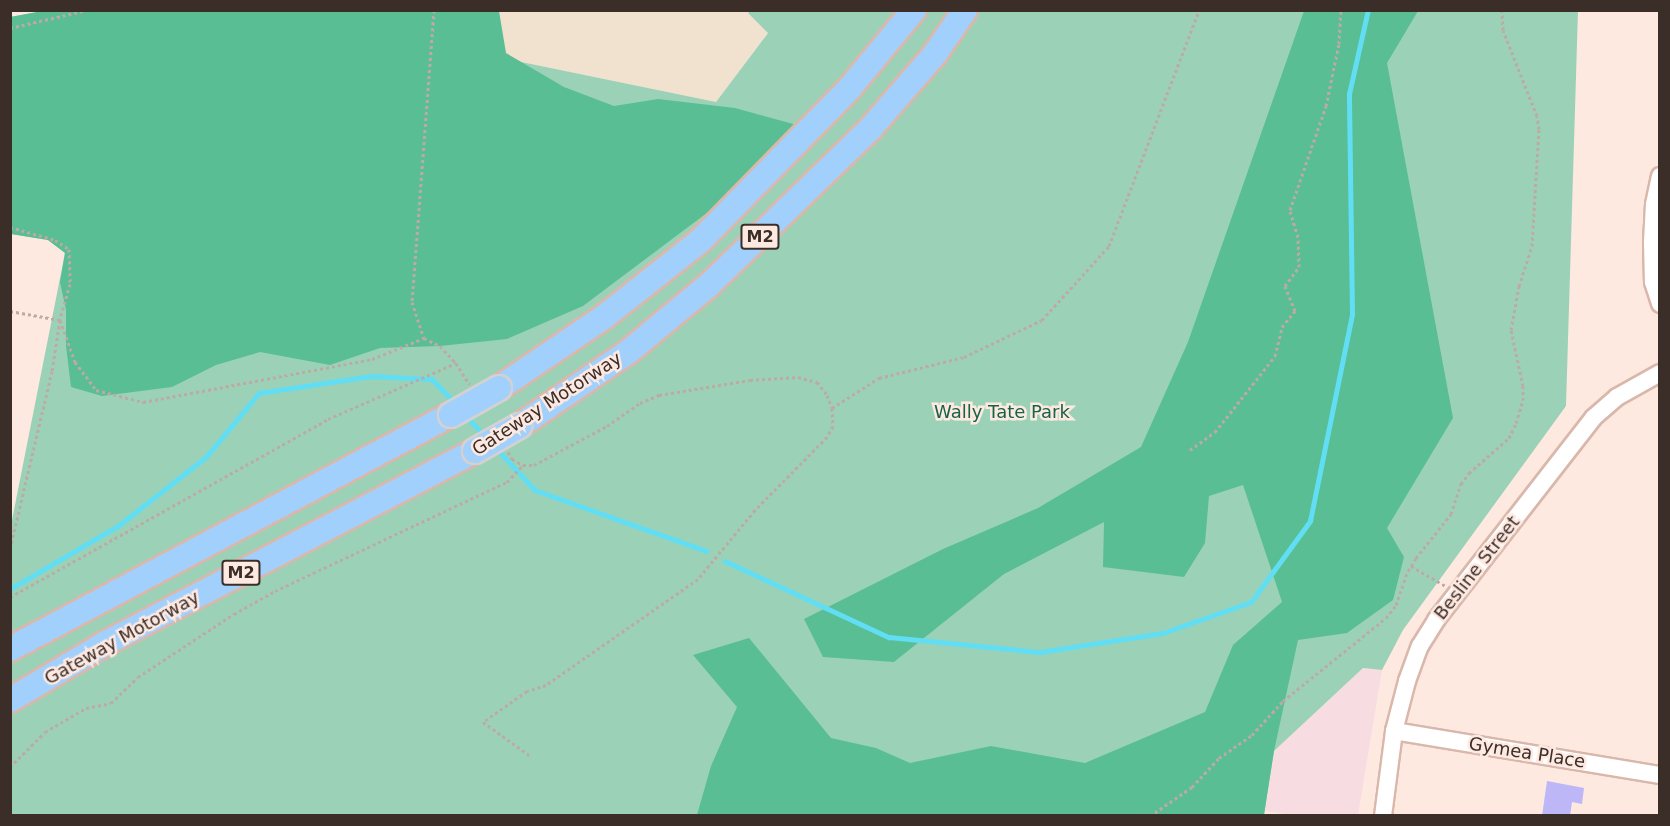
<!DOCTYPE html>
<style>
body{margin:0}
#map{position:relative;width:1670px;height:826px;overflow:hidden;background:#fee9e1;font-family:"DejaVu Sans",sans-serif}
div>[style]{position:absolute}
.commercial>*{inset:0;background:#f1e1cf}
.education>*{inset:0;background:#f7dce1}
.green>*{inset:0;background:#9bd2b7}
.forest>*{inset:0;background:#59be94}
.stream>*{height:4.5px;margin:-2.25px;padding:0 2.25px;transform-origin:2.25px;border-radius:2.25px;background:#61def4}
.building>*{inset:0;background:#bdb6f7}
.path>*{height:3px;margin-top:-1.5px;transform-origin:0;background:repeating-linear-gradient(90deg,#bdaaa3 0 3px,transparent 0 6px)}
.roads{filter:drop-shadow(2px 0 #d9b8ab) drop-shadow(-2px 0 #d9b8ab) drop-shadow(0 2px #d9b8ab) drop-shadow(0 -2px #d9b8ab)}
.minor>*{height:16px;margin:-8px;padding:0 8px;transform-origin:8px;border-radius:8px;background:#fff}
.highway>*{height:24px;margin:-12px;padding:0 12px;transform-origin:12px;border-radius:12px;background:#a2d0fc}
.bridges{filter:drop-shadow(2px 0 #d4d1d0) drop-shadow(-2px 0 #d4d1d0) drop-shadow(0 2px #d4d1d0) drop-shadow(0 -2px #d4d1d0)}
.highway-bridge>*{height:24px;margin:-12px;padding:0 12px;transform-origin:12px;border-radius:12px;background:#a2d0fc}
span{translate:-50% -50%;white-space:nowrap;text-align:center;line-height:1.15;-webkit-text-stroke:5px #fee9e1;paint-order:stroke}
.shield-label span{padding:2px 4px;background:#fee9e1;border:2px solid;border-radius:4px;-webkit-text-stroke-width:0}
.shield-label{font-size:16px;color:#3b2e29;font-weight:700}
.street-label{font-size:18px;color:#3b2e29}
.park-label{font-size:18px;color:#166347}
.frame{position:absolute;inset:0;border:12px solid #3b2e29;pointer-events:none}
</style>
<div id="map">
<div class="commercial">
<div style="clip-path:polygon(443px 10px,750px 11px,748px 13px,768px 32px,716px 102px,438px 45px)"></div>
</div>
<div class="education">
<div style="clip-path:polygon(1363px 668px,1382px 670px,1358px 815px,1291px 815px,1265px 811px,1274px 751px)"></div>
</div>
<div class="green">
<div style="clip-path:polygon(48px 10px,438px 45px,716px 102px,768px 33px,748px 13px,750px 11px,1578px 11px,1566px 406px,1403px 630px,1382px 670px,1363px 668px,1274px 751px,1264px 815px,11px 816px,11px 525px,65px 253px,48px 240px,11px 234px,11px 17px)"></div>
</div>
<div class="forest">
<div style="clip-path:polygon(48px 10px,499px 11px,506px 53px,564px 87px,614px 106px,658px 99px,735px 108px,797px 125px,724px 200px,583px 306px,507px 339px,440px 346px,380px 348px,330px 365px,260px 352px,216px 365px,172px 387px,102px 396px,71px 387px,66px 346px,66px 310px,60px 282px,65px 253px,48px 240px,11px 234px,10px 17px)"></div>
<div style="clip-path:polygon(1304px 11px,1418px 11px,1387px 63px,1453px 418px,1387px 528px,1404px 557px,1393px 600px,1347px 633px,1298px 640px,1274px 751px,1264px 815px,697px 815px,711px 766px,737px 707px,693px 655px,749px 638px,831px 738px,876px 748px,910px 763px,991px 746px,1085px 763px,1205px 712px,1233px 645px,1282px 602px,1243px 485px,1209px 496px,1205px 543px,1184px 577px,1103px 567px,1104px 522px,1004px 574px,894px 662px,823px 657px,804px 619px,943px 549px,1038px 508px,1141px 447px,1188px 342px)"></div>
</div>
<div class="stream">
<div style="left:465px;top:415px;width:30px;rotate:46deg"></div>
<div style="left:496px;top:448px;width:57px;rotate:47.1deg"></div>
<div style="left:535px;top:490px;width:182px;rotate:19.6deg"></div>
<div style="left:725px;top:561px;width:181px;rotate:24.9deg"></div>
<div style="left:889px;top:637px;width:152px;rotate:5.7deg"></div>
<div style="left:1040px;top:652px;width:124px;rotate:-8.8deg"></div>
<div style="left:1163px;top:633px;width:93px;rotate:-19.4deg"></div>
<div style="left:1251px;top:602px;width:100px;rotate:-53.9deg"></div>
<div style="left:1310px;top:521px;width:211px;rotate:-78.5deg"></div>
<div style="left:1352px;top:314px;width:220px;rotate:-90.8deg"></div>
<div style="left:1349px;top:94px;width:86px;rotate:-77.3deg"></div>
<div style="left:10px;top:589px;width:125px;rotate:-30.3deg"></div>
<div style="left:118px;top:526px;width:112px;rotate:-38.1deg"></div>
<div style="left:206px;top:457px;width:83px;rotate:-50.4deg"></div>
<div style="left:259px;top:393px;width:113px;rotate:-8.6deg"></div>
<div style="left:371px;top:376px;width:61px;rotate:2.8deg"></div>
<div style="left:432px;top:379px;width:35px;rotate:46deg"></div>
</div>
<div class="building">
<div style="clip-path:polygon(1547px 781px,1584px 788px,1582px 804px,1572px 802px,1570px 816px,1542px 816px)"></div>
</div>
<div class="path">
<div style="left:434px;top:10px;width:293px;rotate:94.3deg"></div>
<div style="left:412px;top:302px;width:38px;rotate:72deg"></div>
<div style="left:424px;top:338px;width:18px;rotate:27deg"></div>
<div style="left:440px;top:346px;width:23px;rotate:47deg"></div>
<div style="left:456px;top:363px;width:25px;rotate:58deg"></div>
<div style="left:10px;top:28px;width:79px;rotate:-13.2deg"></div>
<div style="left:10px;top:227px;width:47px;rotate:16.1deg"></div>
<div style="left:55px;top:240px;width:17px;rotate:33deg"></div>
<div style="left:69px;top:249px;width:35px;rotate:88deg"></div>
<div style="left:70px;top:284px;width:37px;rotate:106deg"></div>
<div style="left:60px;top:320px;width:52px;rotate:98.9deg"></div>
<div style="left:52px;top:371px;width:183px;rotate:103.3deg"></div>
<div style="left:10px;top:311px;width:51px;rotate:10.2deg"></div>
<div style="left:60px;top:320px;width:45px;rotate:70.3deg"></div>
<div style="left:75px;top:362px;width:35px;rotate:53deg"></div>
<div style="left:96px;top:390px;width:49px;rotate:14.3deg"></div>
<div style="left:143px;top:402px;width:233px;rotate:-10.6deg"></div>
<div style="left:372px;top:359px;width:56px;rotate:-22deg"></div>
<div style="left:832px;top:408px;width:56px;rotate:-32.6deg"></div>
<div style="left:879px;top:378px;width:88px;rotate:-13.9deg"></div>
<div style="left:964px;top:357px;width:86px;rotate:-25.4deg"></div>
<div style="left:1042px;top:320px;width:100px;rotate:-47.8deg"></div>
<div style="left:1109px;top:246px;width:253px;rotate:-69.1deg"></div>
<div style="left:1190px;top:450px;width:31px;rotate:-36deg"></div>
<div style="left:1215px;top:432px;width:97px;rotate:-51.7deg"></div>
<div style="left:1275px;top:356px;width:30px;rotate:-76deg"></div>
<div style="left:1282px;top:327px;width:21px;rotate:-51deg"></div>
<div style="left:1295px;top:311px;width:27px;rotate:-112deg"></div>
<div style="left:1285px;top:286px;width:24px;rotate:-54deg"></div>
<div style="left:1299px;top:267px;width:30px;rotate:-92deg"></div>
<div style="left:1298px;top:237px;width:28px;rotate:-107deg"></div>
<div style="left:1290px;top:210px;width:110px;rotate:-70.9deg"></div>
<div style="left:1326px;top:106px;width:63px;rotate:-78.2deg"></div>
<div style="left:1339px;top:44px;width:34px;rotate:-87deg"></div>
<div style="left:508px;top:452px;width:8px;rotate:60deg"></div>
<div style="left:512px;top:459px;width:13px;rotate:29deg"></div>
<div style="left:523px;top:465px;width:11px"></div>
<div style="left:534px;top:465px;width:83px;rotate:-28.1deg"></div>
<div style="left:607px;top:426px;width:40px;rotate:-34.9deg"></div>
<div style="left:640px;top:403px;width:21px;rotate:-23deg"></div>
<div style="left:659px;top:395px;width:92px;rotate:-9.4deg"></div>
<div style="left:750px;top:380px;width:48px;rotate:-3.6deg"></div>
<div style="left:798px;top:377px;width:20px;rotate:15deg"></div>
<div style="left:817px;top:382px;width:16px;rotate:52deg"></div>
<div style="left:827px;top:395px;width:14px;rotate:69deg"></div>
<div style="left:832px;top:408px;width:18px;rotate:87deg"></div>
<div style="left:833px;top:426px;width:13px;rotate:119deg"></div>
<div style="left:827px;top:437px;width:103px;rotate:134.6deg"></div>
<div style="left:755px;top:510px;width:89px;rotate:129.6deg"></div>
<div style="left:698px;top:579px;width:185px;rotate:145.1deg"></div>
<div style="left:546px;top:685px;width:20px;rotate:162deg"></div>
<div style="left:527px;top:691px;width:54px;rotate:144.8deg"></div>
<div style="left:483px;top:722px;width:57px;rotate:35.7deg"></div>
<div style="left:1411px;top:566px;width:39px;rotate:30deg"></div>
<div style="left:10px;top:597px;width:364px;rotate:-29.2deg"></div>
<div style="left:328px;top:419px;width:140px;rotate:-23.6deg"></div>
<div style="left:10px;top:767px;width:49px;rotate:-45deg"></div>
<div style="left:45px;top:732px;width:48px;rotate:-30.3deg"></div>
<div style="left:86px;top:708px;width:25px;rotate:-11deg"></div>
<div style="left:111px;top:703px;width:37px;rotate:-44deg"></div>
<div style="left:138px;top:677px;width:115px;rotate:-33.3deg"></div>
<div style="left:234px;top:614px;width:47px;rotate:-29.3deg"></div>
<div style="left:275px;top:591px;width:256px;rotate:-25.2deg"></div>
<div style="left:507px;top:482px;width:23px;rotate:-47deg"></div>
<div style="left:1150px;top:816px;width:51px;rotate:-34.6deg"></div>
<div style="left:1192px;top:787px;width:40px;rotate:-47deg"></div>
<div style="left:1219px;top:758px;width:40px;rotate:-34.9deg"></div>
<div style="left:1252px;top:735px;width:46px;rotate:-47.6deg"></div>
<div style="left:1283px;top:701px;width:132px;rotate:-38.9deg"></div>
<div style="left:1386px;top:618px;width:16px;rotate:-52deg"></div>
<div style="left:1396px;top:605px;width:36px;rotate:-71deg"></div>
<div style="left:1408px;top:571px;width:15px;rotate:-58deg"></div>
<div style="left:1416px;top:558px;width:56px;rotate:-51.5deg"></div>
<div style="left:1451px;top:514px;width:32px;rotate:-72deg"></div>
<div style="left:1461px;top:484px;width:14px;rotate:-54deg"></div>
<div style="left:1469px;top:473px;width:53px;rotate:-41.2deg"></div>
<div style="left:1509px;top:438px;width:17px;rotate:-65deg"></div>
<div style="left:1516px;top:423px;width:24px;rotate:-73deg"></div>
<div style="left:1523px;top:400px;width:14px;rotate:-90deg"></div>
<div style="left:1523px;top:386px;width:57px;rotate:-102.1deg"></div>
<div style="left:1511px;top:330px;width:45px;rotate:-79.7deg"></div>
<div style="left:1519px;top:286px;width:42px;rotate:-72deg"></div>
<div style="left:1532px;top:246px;width:117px;rotate:-86.6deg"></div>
<div style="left:1539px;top:129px;width:13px;rotate:-99deg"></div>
<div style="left:1537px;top:116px;width:92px;rotate:-111.6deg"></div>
<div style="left:1503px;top:30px;width:20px;rotate:-93deg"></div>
</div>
<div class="roads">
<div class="minor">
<div style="left:1660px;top:176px;width:29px;rotate:102deg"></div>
<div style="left:1654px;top:204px;width:38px;rotate:93deg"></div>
<div style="left:1652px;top:242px;width:40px;rotate:88.6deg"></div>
<div style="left:1653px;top:282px;width:23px;rotate:72deg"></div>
<div style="left:1394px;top:731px;width:270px;rotate:9.4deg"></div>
<div style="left:1383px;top:816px;width:86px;rotate:-82.6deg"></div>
<div style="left:1394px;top:731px;width:52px;rotate:-75.4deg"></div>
<div style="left:1407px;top:681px;width:37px;rotate:-70deg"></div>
<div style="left:1420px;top:646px;width:31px;rotate:-58deg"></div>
<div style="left:1436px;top:620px;width:256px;rotate:-52.1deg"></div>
<div style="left:1593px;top:418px;width:32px;rotate:-41deg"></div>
<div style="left:1617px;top:397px;width:49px;rotate:-29.2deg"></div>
</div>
<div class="highway">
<div style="left:499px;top:388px;width:127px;rotate:-34.1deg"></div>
<div style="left:604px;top:317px;width:124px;rotate:-38.4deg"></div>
<div style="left:701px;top:240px;width:211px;rotate:-45.6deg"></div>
<div style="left:849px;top:89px;width:102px;rotate:-50.6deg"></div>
<div style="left:519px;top:426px;width:132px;rotate:-34.2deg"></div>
<div style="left:628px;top:352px;width:107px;rotate:-39.7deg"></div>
<div style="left:710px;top:284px;width:223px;rotate:-44.1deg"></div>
<div style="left:870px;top:129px;width:99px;rotate:-49.1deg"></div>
<div style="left:935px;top:54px;width:53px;rotate:-55.7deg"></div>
<div style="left:10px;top:649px;width:499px;rotate:-28deg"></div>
<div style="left:10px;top:700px;width:112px;rotate:-30.7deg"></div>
<div style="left:106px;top:643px;width:416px;rotate:-27.5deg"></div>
</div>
</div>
<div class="bridges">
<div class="highway-bridge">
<div style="left:451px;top:415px;width:55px;rotate:-29.4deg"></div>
<div style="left:475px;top:451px;width:51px;rotate:-29.6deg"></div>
</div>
</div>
<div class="shield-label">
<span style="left:760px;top:237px">M2</span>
<span style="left:241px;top:573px">M2</span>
</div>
<div class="street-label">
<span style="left:547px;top:404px;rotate:-33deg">Gateway Motorway</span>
<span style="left:1477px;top:568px;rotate:-52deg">Besline Street</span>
<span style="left:122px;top:638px;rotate:-29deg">Gateway Motorway</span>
<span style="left:1527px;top:753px;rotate:9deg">Gymea Place</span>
</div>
<div class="park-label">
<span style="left:1002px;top:412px">Wally Tate Park</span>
</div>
<div class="frame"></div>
</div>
